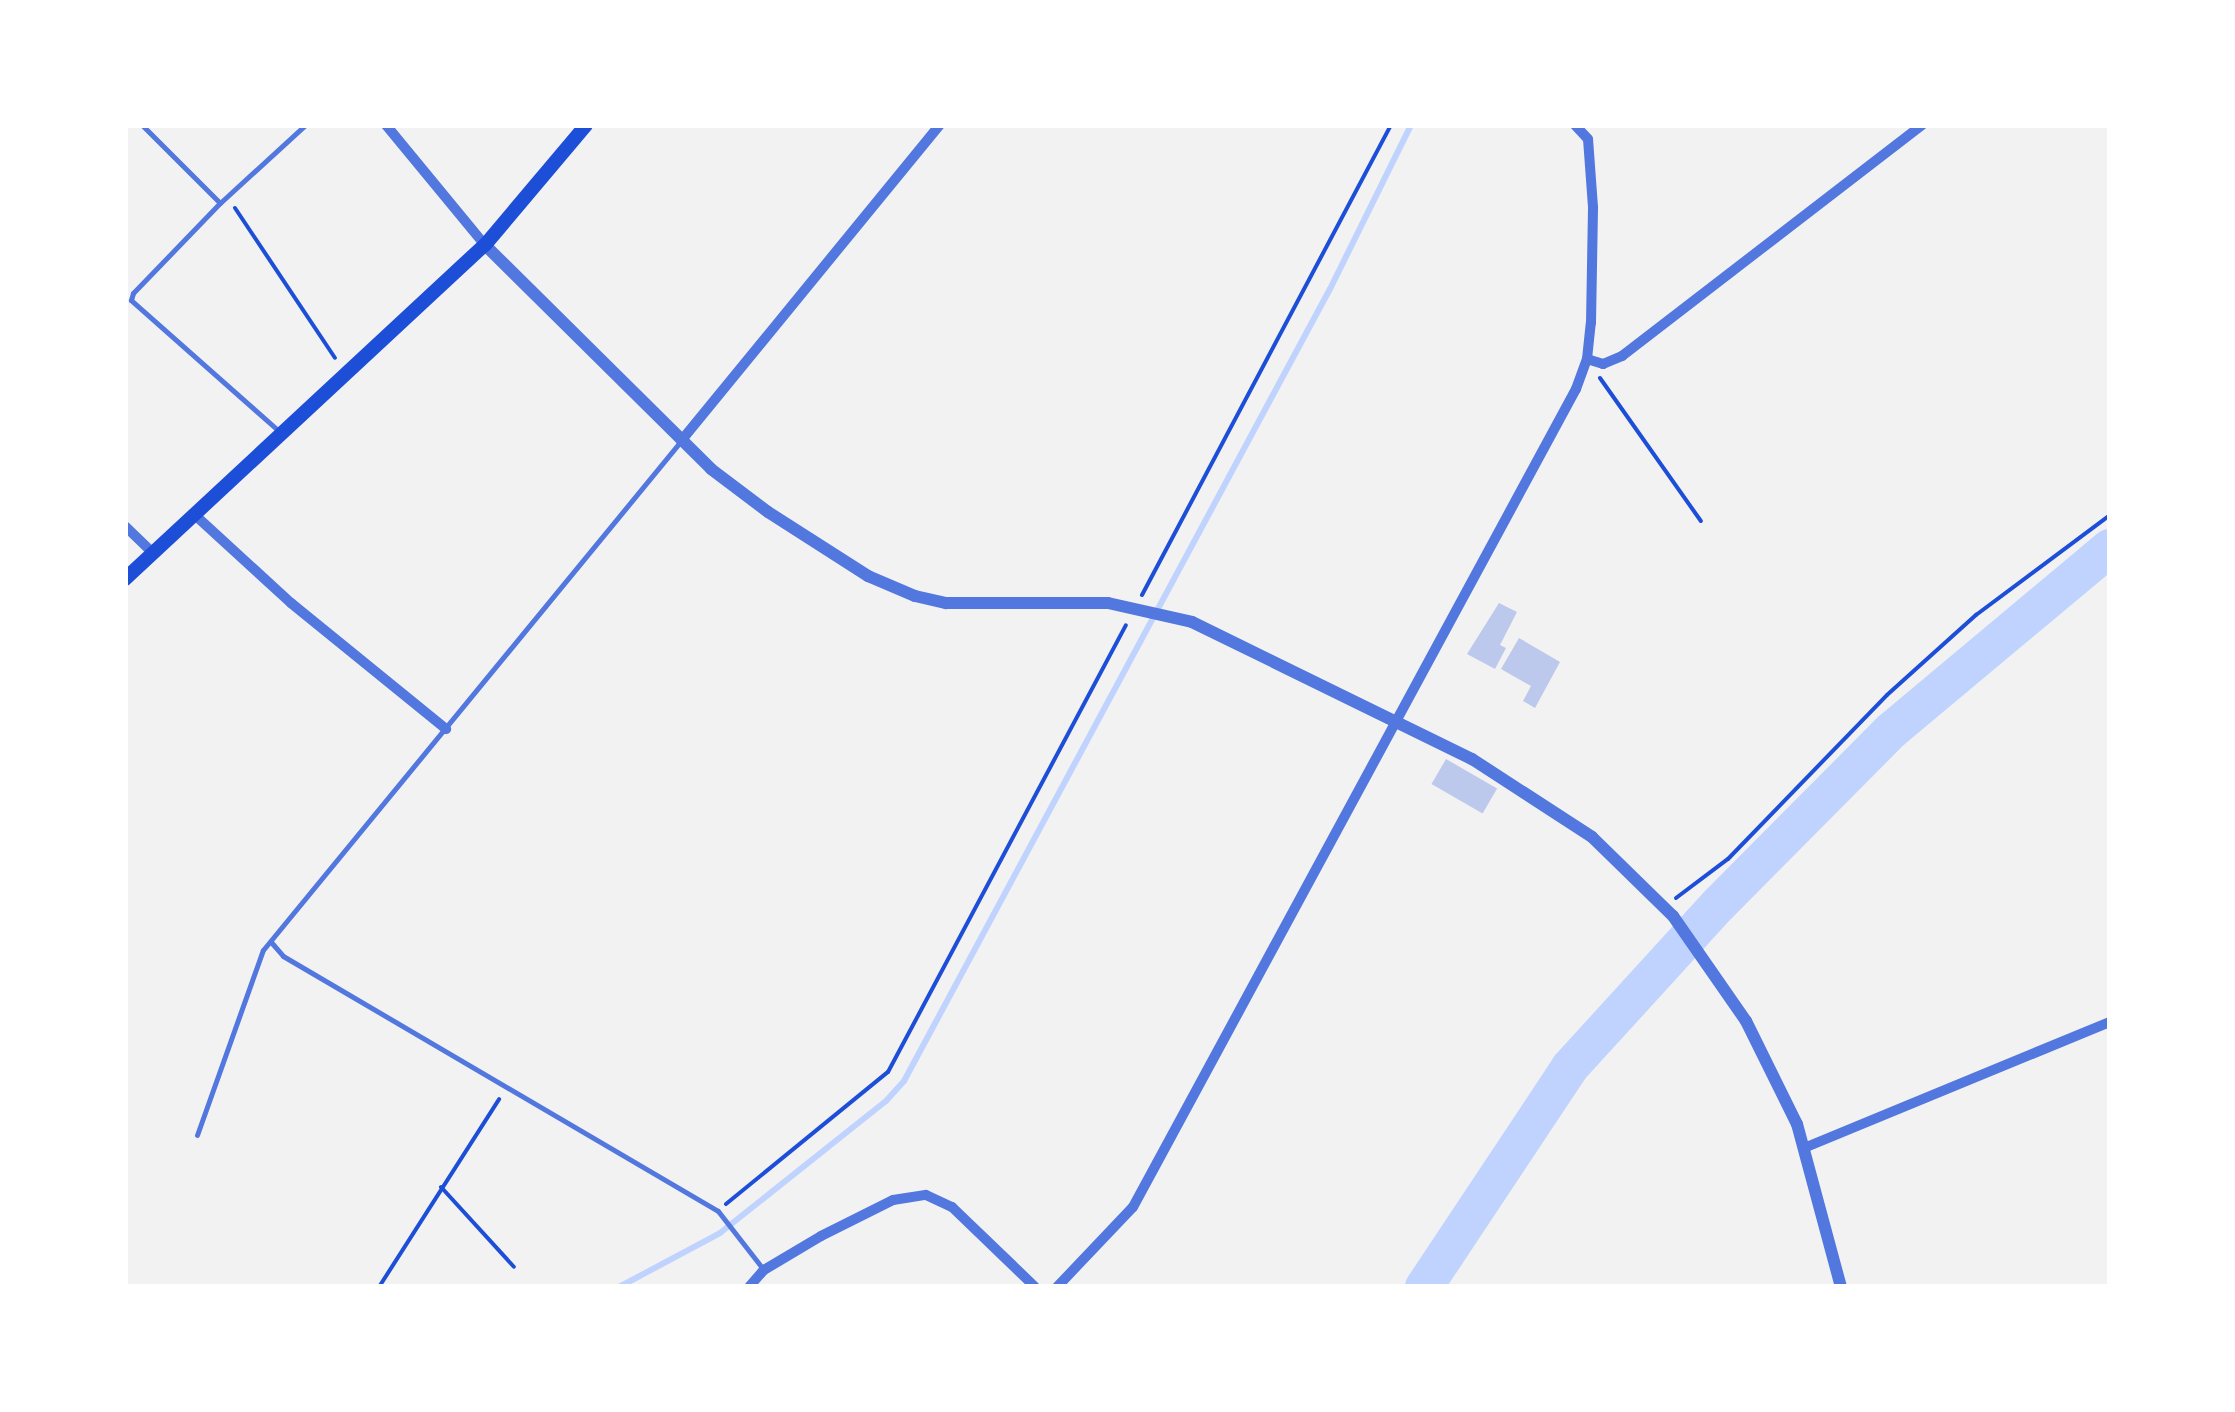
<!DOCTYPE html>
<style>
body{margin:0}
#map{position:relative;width:2235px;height:1412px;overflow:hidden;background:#f2f2f2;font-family:Quicksand,sans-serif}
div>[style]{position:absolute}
.stream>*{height:6px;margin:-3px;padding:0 3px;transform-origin:3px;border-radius:3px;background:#bfd3fe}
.river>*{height:38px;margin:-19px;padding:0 19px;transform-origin:19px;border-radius:19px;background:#bfd3fe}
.building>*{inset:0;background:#bdc9ec;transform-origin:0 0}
.path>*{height:4px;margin:-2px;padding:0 2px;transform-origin:2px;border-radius:2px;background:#1d4ed8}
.service>*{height:5px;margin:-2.5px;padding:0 2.5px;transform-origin:2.5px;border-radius:2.5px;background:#5277de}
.minor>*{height:10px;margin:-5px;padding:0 5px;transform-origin:5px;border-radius:5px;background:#5277de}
.tertiary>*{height:12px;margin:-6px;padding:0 6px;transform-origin:6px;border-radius:6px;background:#5277de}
.secondary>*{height:14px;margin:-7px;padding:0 7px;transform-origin:7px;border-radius:7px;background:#1d4ed8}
span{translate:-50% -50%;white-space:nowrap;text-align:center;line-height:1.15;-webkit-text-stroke:10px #fff;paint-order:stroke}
.frame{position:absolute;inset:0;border:128px solid #fff;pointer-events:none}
</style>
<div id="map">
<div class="stream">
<div style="left:619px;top:1287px;width:115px;rotate:-28.1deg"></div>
<div style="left:720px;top:1233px;width:212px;rotate:-38.5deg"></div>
<div style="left:886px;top:1101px;width:27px;rotate:-48deg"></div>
<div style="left:904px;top:1081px;width:899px;rotate:-61.73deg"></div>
<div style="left:1330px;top:289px;width:183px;rotate:-63.7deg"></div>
</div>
<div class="river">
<div style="left:1424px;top:1287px;width:264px;rotate:-56.4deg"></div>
<div style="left:1570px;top:1067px;width:221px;rotate:-47.6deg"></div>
<div style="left:1719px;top:904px;width:245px;rotate:-45.2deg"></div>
<div style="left:1892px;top:730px;width:284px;rotate:-39.9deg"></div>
</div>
<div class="building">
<div style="clip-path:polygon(1499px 603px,1517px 612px,1500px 645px,1506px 648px,1495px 669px,1467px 654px)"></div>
<div style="clip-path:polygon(1519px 638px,1560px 662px,1535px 708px,1523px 701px,1531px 686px,1501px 669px)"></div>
<div style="left:1446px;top:759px;width:59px;height:29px;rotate:30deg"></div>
</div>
<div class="path">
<div style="left:235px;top:208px;width:180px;rotate:56.3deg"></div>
<div style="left:1600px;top:378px;width:175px;rotate:54.8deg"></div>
<div style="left:1142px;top:595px;width:532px;rotate:-62.09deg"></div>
<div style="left:1676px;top:898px;width:65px;rotate:-36.9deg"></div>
<div style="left:1728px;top:859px;width:228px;rotate:-45.9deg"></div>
<div style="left:1887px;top:695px;width:120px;rotate:-42deg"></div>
<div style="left:1976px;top:615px;width:167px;rotate:-36.7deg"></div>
<div style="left:441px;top:1187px;width:108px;rotate:47.6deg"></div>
<div style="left:726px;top:1204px;width:209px;rotate:-39.2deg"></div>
<div style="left:888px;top:1072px;width:506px;rotate:-61.97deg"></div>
<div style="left:379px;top:1287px;width:223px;rotate:-57.4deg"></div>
</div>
<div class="service">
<div style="left:142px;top:125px;width:110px;rotate:45deg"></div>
<div style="left:280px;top:432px;width:199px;rotate:-138.5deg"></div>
<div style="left:131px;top:300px;width:7px;rotate:-74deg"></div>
<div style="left:133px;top:293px;width:125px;rotate:-46deg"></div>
<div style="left:220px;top:203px;width:115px;rotate:-42.5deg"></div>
<div style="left:271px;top:942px;width:18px;rotate:49deg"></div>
<div style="left:283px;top:956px;width:504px;rotate:30.38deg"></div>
<div style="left:718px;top:1211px;width:75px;rotate:52.1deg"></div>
<div style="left:197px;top:1135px;width:196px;rotate:-70.4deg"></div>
<div style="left:263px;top:950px;width:659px;rotate:-50.61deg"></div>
</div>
<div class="minor">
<div style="left:386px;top:125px;width:156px;rotate:50.5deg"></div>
<div style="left:1587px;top:359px;width:17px;rotate:17deg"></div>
<div style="left:1603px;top:364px;width:21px;rotate:-23deg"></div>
<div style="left:1622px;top:356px;width:379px;rotate:-37.6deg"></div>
<div style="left:681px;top:441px;width:409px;rotate:-50.7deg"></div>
<div style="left:196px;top:516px;width:129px;rotate:42.5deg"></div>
<div style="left:291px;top:603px;width:200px;rotate:39.1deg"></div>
<div style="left:125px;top:526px;width:39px;rotate:44deg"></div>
<div style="left:1804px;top:1148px;width:331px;rotate:-22.4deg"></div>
<div style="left:749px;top:1287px;width:23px;rotate:-49deg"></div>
<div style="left:764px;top:1270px;width:66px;rotate:-30.8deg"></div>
<div style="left:821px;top:1236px;width:80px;rotate:-26.6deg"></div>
<div style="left:893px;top:1200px;width:33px;rotate:-9deg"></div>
<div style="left:926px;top:1195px;width:29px;rotate:25deg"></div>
<div style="left:952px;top:1207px;width:115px;rotate:43.9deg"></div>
<div style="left:1057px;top:1287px;width:110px;rotate:-46.5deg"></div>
<div style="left:1133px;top:1207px;width:930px;rotate:-61.56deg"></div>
<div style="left:1576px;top:389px;width:32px;rotate:-70deg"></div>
<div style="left:1587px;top:359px;width:36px;rotate:-84deg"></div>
<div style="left:1591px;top:323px;width:116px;rotate:-89deg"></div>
<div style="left:1593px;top:207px;width:68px;rotate:-94.2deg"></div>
<div style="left:1588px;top:139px;width:19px;rotate:-133deg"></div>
</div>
<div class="tertiary">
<div style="left:485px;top:245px;width:318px;rotate:44.7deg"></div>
<div style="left:711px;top:469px;width:71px;rotate:37deg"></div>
<div style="left:768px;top:512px;width:119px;rotate:32.6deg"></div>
<div style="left:868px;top:576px;width:51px;rotate:23.1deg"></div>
<div style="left:915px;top:596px;width:32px;rotate:13deg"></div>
<div style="left:946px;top:603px;width:162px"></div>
<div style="left:1108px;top:603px;width:86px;rotate:12.7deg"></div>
<div style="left:1192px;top:622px;width:312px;rotate:26.1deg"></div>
<div style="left:1472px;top:759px;width:143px;rotate:33deg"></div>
<div style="left:1592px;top:837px;width:113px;rotate:44.3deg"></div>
<div style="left:1673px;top:916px;width:128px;rotate:55.2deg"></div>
<div style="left:1746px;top:1021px;width:115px;rotate:63.7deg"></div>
<div style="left:1797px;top:1124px;width:169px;rotate:74.9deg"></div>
</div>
<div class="secondary">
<div style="left:125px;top:579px;width:491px;rotate:-42.9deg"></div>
<div style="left:485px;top:245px;width:157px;rotate:-49.9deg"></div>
</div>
<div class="frame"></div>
</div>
